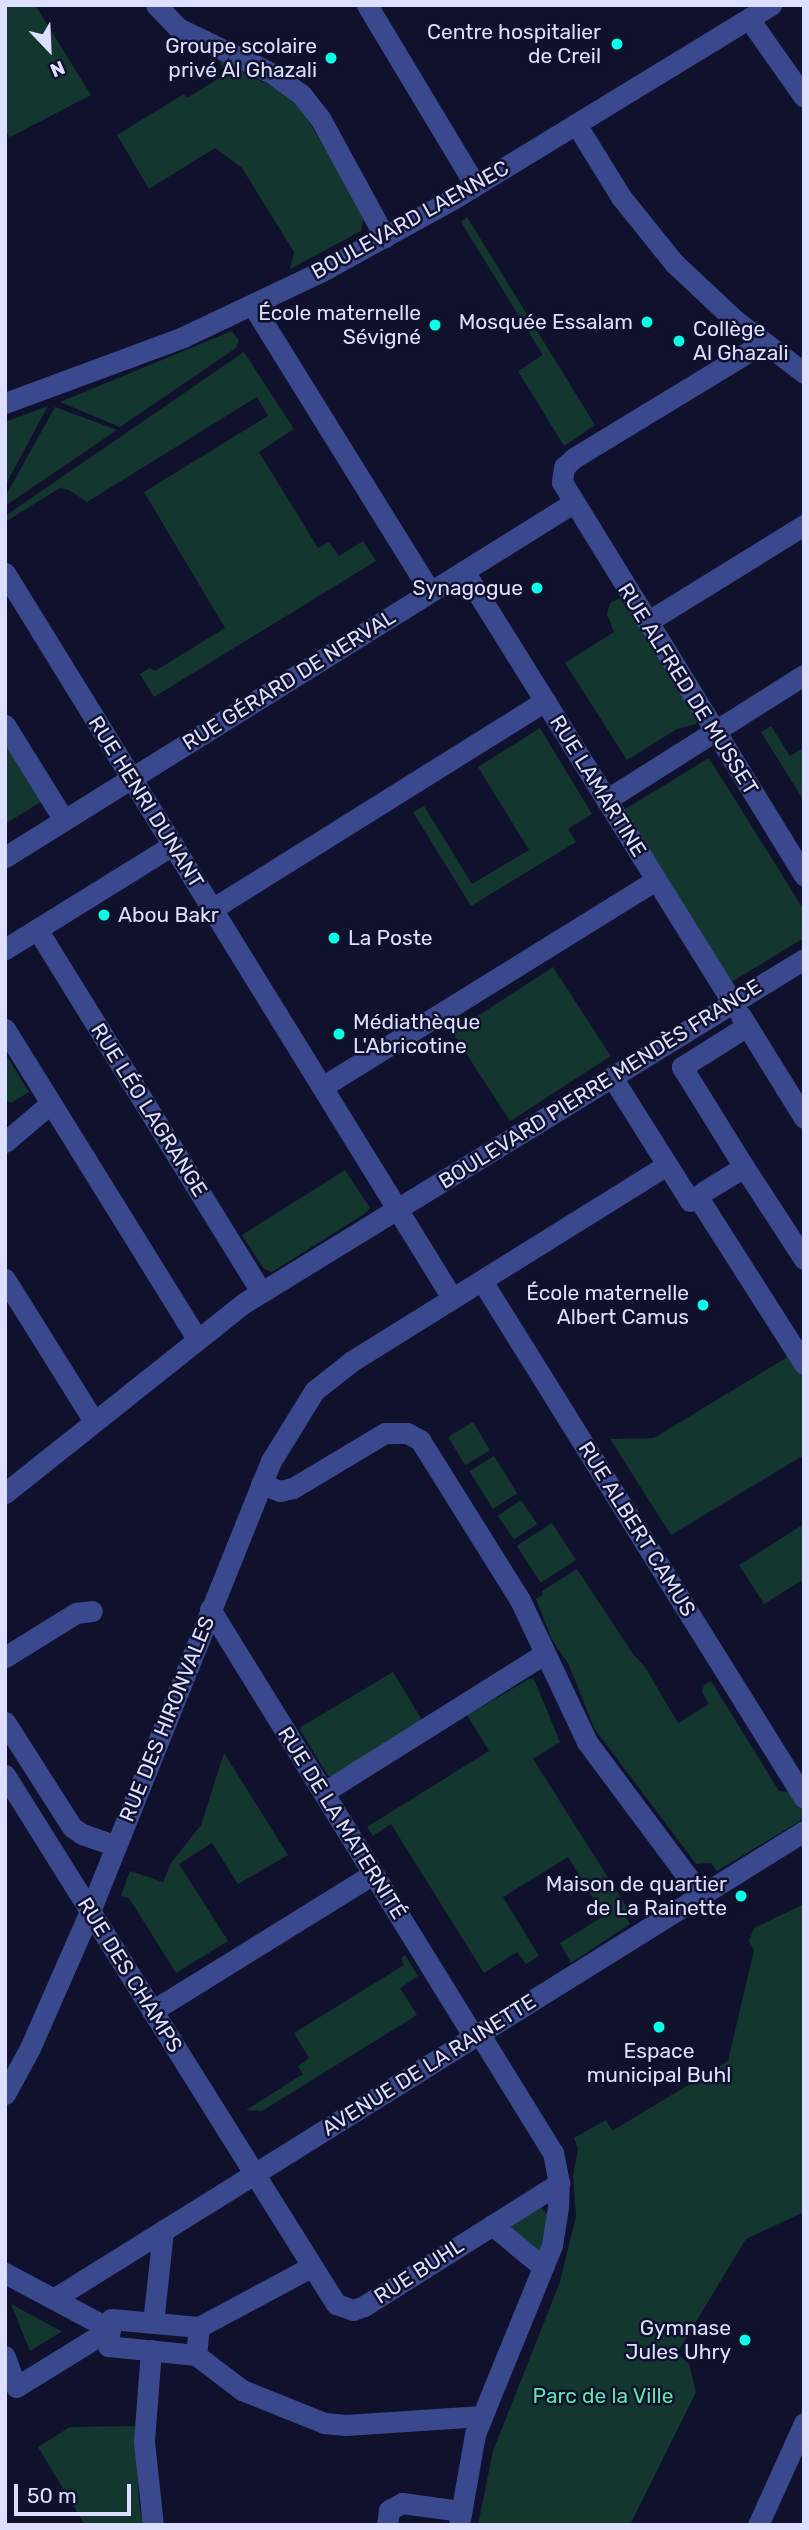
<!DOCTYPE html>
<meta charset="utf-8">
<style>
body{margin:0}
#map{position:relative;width:809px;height:2530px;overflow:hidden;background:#10112c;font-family:Rubik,sans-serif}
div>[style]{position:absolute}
.green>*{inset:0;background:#13372e;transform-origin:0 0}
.minor>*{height:21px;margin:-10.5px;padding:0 10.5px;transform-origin:10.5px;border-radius:10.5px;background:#3a488d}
.dots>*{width:19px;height:19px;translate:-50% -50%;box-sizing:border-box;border:4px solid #10112c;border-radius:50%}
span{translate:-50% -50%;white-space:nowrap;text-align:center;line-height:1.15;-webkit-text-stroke:5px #10112c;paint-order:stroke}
.poi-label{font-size:21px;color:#dcdfff}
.right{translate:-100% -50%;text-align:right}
.left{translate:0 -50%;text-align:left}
.street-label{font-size:21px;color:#dcdfff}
.park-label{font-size:21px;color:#62e5aa}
.frame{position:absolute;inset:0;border:7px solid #dcdfff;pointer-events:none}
.north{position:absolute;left:14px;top:14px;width:70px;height:70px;-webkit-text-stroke:5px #10112c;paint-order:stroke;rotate:157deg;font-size:19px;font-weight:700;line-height:28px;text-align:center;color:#dcdfff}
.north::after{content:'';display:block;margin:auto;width:24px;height:32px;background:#dcdfff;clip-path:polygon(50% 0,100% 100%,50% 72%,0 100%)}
.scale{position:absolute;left:14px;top:2484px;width:117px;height:32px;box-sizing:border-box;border:4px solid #dcdfff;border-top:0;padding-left:9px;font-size:21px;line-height:24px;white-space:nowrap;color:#dcdfff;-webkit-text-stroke:5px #10112c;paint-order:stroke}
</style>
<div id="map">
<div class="green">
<div style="clip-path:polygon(5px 5px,35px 5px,91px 95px,10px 137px,5px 132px)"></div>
<div style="clip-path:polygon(219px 60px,279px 90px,301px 108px,364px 215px,361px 231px,290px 269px,294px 252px,242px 168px,215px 148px,149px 189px,117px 135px,184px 94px,187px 98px,226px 74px)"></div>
<div style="clip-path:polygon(467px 217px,595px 425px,564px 446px,518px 371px,543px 355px,461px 222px)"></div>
<div style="clip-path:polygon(232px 331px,239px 341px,236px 348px,120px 427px,60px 402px)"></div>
<div style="clip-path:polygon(244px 352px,294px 429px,259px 452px,318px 548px,329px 542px,339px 556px,363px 541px,376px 561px,154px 697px,140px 674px,150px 668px,155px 671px,225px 628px,144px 492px,268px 416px,257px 397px,87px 502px,69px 490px,60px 488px,5px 522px,5px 516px)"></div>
<div style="clip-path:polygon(48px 406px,5px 486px,5px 422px)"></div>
<div style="clip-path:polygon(55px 407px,117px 430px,5px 506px,5px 497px)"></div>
<div style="clip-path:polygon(620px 598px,698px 717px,696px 724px,677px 729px,627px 760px,565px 663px,614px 632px,607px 614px,610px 603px)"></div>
<div style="clip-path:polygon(771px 726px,790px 756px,804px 747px,804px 801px,761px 732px)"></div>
<div style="clip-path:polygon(540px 728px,592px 814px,568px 829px,576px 842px,471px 906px,413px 812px,424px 806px,472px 884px,529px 850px,478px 767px)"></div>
<div style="clip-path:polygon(5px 744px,41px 802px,5px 824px)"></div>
<div style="clip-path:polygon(709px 758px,804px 910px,804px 938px,730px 983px,622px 811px)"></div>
<div style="left:553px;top:967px;width:106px;height:120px;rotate:57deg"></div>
<div style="clip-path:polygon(5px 1053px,29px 1092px,11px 1103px,5px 1100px)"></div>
<div style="clip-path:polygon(345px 1170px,370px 1208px,364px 1214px,272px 1272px,264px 1269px,242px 1235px)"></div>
<div style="clip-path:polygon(791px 1355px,804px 1377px,804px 1455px,671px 1535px,610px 1439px,654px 1438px)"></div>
<div style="left:473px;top:1422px;width:33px;height:29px;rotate:59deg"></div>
<div style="left:494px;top:1456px;width:44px;height:29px;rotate:58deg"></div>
<div style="left:521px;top:1500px;width:29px;height:28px;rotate:56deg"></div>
<div style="left:552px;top:1523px;width:44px;height:42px;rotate:57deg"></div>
<div style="clip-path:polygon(804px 1524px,804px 1579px,764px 1604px,739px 1565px)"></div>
<div style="clip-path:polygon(577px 1569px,633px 1654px,645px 1667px,678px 1723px,709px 1704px,702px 1692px,704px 1685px,711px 1681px,779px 1791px,796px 1793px,802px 1805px,803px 1815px,800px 1821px,717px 1871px,711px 1863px,696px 1864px,594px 1728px,569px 1665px,552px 1640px,536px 1599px,543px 1595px,542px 1591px)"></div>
<div style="clip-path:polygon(393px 1672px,422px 1720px,333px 1776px,328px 1776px,299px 1728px)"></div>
<div style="clip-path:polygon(531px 1678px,534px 1679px,560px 1742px,533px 1759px,630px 1912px,625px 1915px,630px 1924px,571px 1963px,560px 1943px,604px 1916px,568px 1857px,503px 1897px,539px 1956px,526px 1964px,517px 1952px,484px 1973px,391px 1824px,373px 1836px,367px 1827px,489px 1751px,467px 1715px)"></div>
<div style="clip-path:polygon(224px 1753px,288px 1855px,238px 1884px,212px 1843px,179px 1864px,228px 1941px,176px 1973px,129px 1898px,121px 1896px,130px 1871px,163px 1882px,171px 1863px,201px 1825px)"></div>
<div style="clip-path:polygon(804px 1904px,804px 2212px,746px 2239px,677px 2353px,689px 2364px,696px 2392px,630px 2525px,478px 2525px,493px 2451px,560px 2282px,576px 2216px,573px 2176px,578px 2149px,574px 2138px,606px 2120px,612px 2131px,728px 2061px,754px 1950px,749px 1941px,754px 1928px)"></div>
<div style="clip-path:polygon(405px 1955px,418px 1976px,400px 1988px,417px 2015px,262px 2111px,246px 2110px,303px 2074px,298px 2066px,309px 2058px,294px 2033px,404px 1965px,401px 1958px)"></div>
<div style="clip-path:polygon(539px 2206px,551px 2218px,540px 2250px,535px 2250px,510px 2231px,509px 2220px)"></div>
<div style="clip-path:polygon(11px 2304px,61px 2331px,61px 2332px,30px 2351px)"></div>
<div style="clip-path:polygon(135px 2426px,139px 2505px,144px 2525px,85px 2525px,38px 2447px,70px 2427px)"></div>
</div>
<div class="minor">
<div style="left:156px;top:5px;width:32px;rotate:46deg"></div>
<div style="left:178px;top:28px;width:106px;rotate:25.8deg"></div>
<div style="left:273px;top:74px;width:34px;rotate:36deg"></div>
<div style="left:301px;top:94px;width:31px;rotate:52deg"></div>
<div style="left:320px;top:118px;width:136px;rotate:61.4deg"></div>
<div style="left:367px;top:5px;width:210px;rotate:59deg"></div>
<div style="left:749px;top:19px;width:95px;rotate:54.8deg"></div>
<div style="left:576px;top:124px;width:86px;rotate:58.3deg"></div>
<div style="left:621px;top:197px;width:85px;rotate:51.2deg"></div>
<div style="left:674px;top:263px;width:83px;rotate:43.1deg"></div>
<div style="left:735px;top:320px;width:87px;rotate:37.5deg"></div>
<div style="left:253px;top:306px;width:336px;rotate:58.2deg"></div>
<div style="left:763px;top:343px;width:221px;rotate:148.7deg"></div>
<div style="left:574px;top:458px;width:13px;rotate:138deg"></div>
<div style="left:564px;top:467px;width:15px;rotate:98deg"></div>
<div style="left:562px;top:482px;width:462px;rotate:58.4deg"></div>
<div style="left:5px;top:403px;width:190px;rotate:-20.3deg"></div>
<div style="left:183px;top:337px;width:154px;rotate:-25.4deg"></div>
<div style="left:322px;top:271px;width:149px;rotate:-28.8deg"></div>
<div style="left:453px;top:199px;width:373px;rotate:-31.4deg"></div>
<div style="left:464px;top:571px;width:515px;rotate:58.1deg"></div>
<div style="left:5px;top:573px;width:852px;rotate:58.34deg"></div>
<div style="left:647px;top:622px;width:185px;rotate:-31.7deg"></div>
<div style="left:5px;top:725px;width:112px;rotate:58.2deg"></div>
<div style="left:606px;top:800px;width:234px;rotate:-32.3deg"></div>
<div style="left:5px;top:857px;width:669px;rotate:-31.93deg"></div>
<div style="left:212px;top:909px;width:393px;rotate:-32deg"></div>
<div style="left:37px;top:929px;width:426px;rotate:58.3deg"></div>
<div style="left:5px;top:949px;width:198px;rotate:-31.8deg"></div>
<div style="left:741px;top:1016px;width:120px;rotate:58.3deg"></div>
<div style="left:5px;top:1029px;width:365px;rotate:58.2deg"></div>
<div style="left:612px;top:1077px;width:146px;rotate:57.8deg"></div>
<div style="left:690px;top:1201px;width:9px;rotate:-36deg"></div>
<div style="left:697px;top:1196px;width:199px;rotate:57.5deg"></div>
<div style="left:322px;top:1087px;width:393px;rotate:-31.8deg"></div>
<div style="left:5px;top:1142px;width:60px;rotate:-40.3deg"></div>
<div style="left:744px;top:1167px;width:118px;rotate:-121.8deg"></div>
<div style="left:682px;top:1067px;width:77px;rotate:-32.2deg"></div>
<div style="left:703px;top:1192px;width:48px;rotate:-31.4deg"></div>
<div style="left:744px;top:1167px;width:110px;rotate:56.9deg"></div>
<div style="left:5px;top:1279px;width:166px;rotate:58deg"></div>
<div style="left:482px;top:1281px;width:609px;rotate:58.08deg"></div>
<div style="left:261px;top:1484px;width:20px;rotate:20deg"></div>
<div style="left:280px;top:1491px;width:13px;rotate:-13deg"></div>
<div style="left:293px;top:1488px;width:107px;rotate:-30.9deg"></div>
<div style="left:385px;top:1433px;width:22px"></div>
<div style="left:407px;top:1433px;width:15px;rotate:28deg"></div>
<div style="left:420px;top:1440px;width:189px;rotate:58deg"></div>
<div style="left:520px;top:1600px;width:157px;rotate:64.7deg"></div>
<div style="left:587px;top:1742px;width:191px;rotate:53.3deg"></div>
<div style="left:5px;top:1493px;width:305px;rotate:-38.5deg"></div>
<div style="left:244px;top:1303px;width:657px;rotate:-31.56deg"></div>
<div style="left:210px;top:1609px;width:503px;rotate:58.33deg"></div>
<div style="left:5px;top:1657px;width:84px;rotate:-31.8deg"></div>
<div style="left:76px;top:1613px;width:16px;rotate:-7deg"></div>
<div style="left:5px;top:1722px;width:125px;rotate:57.5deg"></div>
<div style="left:72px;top:1827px;width:12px;rotate:35deg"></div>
<div style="left:82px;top:1834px;width:36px;rotate:19deg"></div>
<div style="left:5px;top:1775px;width:624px;rotate:57.97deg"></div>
<div style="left:336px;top:2304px;width:18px;rotate:19deg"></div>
<div style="left:353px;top:2310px;width:12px;rotate:-20deg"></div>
<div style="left:364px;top:2306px;width:231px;rotate:-32.2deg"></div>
<div style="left:324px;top:1792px;width:260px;rotate:-32.1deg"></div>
<div style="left:152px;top:2011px;width:260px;rotate:-31.8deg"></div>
<div style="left:5px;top:2094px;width:52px;rotate:-61.5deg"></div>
<div style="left:30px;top:2048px;width:150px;rotate:-66.3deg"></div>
<div style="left:90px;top:1911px;width:485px;rotate:-68.1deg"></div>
<div style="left:271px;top:1461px;width:82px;rotate:-58.4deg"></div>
<div style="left:314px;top:1391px;width:48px;rotate:-38.3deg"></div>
<div style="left:352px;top:1361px;width:371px;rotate:-31.9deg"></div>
<div style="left:492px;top:2225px;width:66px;rotate:39.5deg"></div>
<div style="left:5px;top:2273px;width:119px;rotate:28.1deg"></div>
<div style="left:110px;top:2329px;width:110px;rotate:148.3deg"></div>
<div style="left:16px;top:2387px;width:33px;rotate:-110deg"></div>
<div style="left:55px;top:2298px;width:883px;rotate:-31.94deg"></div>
<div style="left:111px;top:2319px;width:88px;rotate:5.2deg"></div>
<div style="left:199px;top:2327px;width:28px;rotate:96deg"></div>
<div style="left:196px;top:2355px;width:88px;rotate:-174.2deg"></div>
<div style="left:108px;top:2346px;width:27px;rotate:-84deg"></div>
<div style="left:153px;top:2323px;width:93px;rotate:-83.8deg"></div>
<div style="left:199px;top:2327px;width:127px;rotate:-28.2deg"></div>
<div style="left:151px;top:2350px;width:92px;rotate:94.4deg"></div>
<div style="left:144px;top:2442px;width:83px;rotate:83.8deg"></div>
<div style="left:196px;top:2355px;width:58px;rotate:37.3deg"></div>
<div style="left:242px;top:2390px;width:88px;rotate:21.9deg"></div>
<div style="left:324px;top:2423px;width:22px;rotate:5deg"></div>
<div style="left:346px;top:2425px;width:136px;rotate:-3.8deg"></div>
<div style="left:387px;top:2525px;width:15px;rotate:-82deg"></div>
<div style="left:389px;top:2510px;width:15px;rotate:-28deg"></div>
<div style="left:402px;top:2503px;width:60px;rotate:7.7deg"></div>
<div style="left:459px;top:2525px;width:92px;rotate:-80deg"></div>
<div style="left:475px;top:2434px;width:204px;rotate:-67.8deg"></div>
<div style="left:552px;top:2245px;width:38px;rotate:-81deg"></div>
<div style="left:558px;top:2207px;width:24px;rotate:-88deg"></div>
<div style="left:559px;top:2183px;width:31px;rotate:-101deg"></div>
<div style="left:553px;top:2153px;width:141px;rotate:-121.7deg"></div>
<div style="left:758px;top:2525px;width:112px;rotate:-65.7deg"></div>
</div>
<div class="dots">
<div style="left:617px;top:44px;background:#08ffe6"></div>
<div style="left:331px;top:58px;background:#08ffe6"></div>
<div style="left:647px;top:322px;background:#08ffe6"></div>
<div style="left:435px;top:325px;background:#08ffe6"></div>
<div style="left:679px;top:341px;background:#08ffe6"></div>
<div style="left:537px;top:588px;background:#08ffe6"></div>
<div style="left:104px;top:915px;background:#08ffe6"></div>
<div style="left:334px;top:938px;background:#08ffe6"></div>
<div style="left:339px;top:1034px;background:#08ffe6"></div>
<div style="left:703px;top:1305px;background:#08ffe6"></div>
<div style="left:741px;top:1896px;background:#08ffe6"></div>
<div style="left:659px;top:2027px;background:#08ffe6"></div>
<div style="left:745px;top:2340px;background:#08ffe6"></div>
</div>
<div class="poi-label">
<span class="right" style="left:601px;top:44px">Centre hospitalier<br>de Creil</span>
<span class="right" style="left:317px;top:58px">Groupe scolaire<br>privé Al Ghazali</span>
<span class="right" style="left:421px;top:325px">École maternelle<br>Sévigné</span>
<span class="right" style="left:633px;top:322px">Mosquée Essalam</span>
<span class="left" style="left:693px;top:341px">Collège<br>Al Ghazali</span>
<span class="right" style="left:523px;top:588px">Synagogue</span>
<span class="left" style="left:118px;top:915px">Abou Bakr</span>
<span class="left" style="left:348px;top:938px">La Poste</span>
<span class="left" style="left:353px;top:1034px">Médiathèque<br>L'Abricotine</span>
<span class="right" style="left:689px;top:1305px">École maternelle<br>Albert Camus</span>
<span class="right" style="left:727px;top:1896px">Maison de quartier<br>de La Rainette</span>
<span style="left:659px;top:2063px">Espace<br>municipal Buhl</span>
<span class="right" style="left:731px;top:2340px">Gymnase<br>Jules Uhry</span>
</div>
<div class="street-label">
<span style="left:410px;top:220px;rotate:-29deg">BOULEVARD LAENNEC</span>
<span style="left:289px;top:680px;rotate:-32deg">RUE GÉRARD DE NERVAL</span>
<span style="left:688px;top:689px;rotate:58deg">RUE ALFRED DE MUSSET</span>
<span style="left:598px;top:786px;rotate:58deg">RUE LAMARTINE</span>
<span style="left:146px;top:802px;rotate:58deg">RUE HENRI DUNANT</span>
<span style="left:600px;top:1084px;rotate:-32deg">BOULEVARD PIERRE MENDÈS FRANCE</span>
<span style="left:149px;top:1110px;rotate:58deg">RUE LÉO LAGRANGE</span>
<span style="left:637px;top:1529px;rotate:58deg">RUE ALBERT CAMUS</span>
<span style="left:167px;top:1719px;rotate:-68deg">RUE DES HIRONVALES</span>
<span style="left:342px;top:1823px;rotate:58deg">RUE DE LA MATERNITÉ</span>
<span style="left:130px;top:1975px;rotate:58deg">RUE DES CHAMPS</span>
<span style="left:429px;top:2065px;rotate:-32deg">AVENUE DE LA RAINETTE</span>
<span style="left:419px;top:2271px;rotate:-33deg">RUE BUHL</span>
</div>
<div class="park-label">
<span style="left:603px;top:2396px">Parc de la Ville</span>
</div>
<div class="frame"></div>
<div class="north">N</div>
<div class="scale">50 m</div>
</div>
